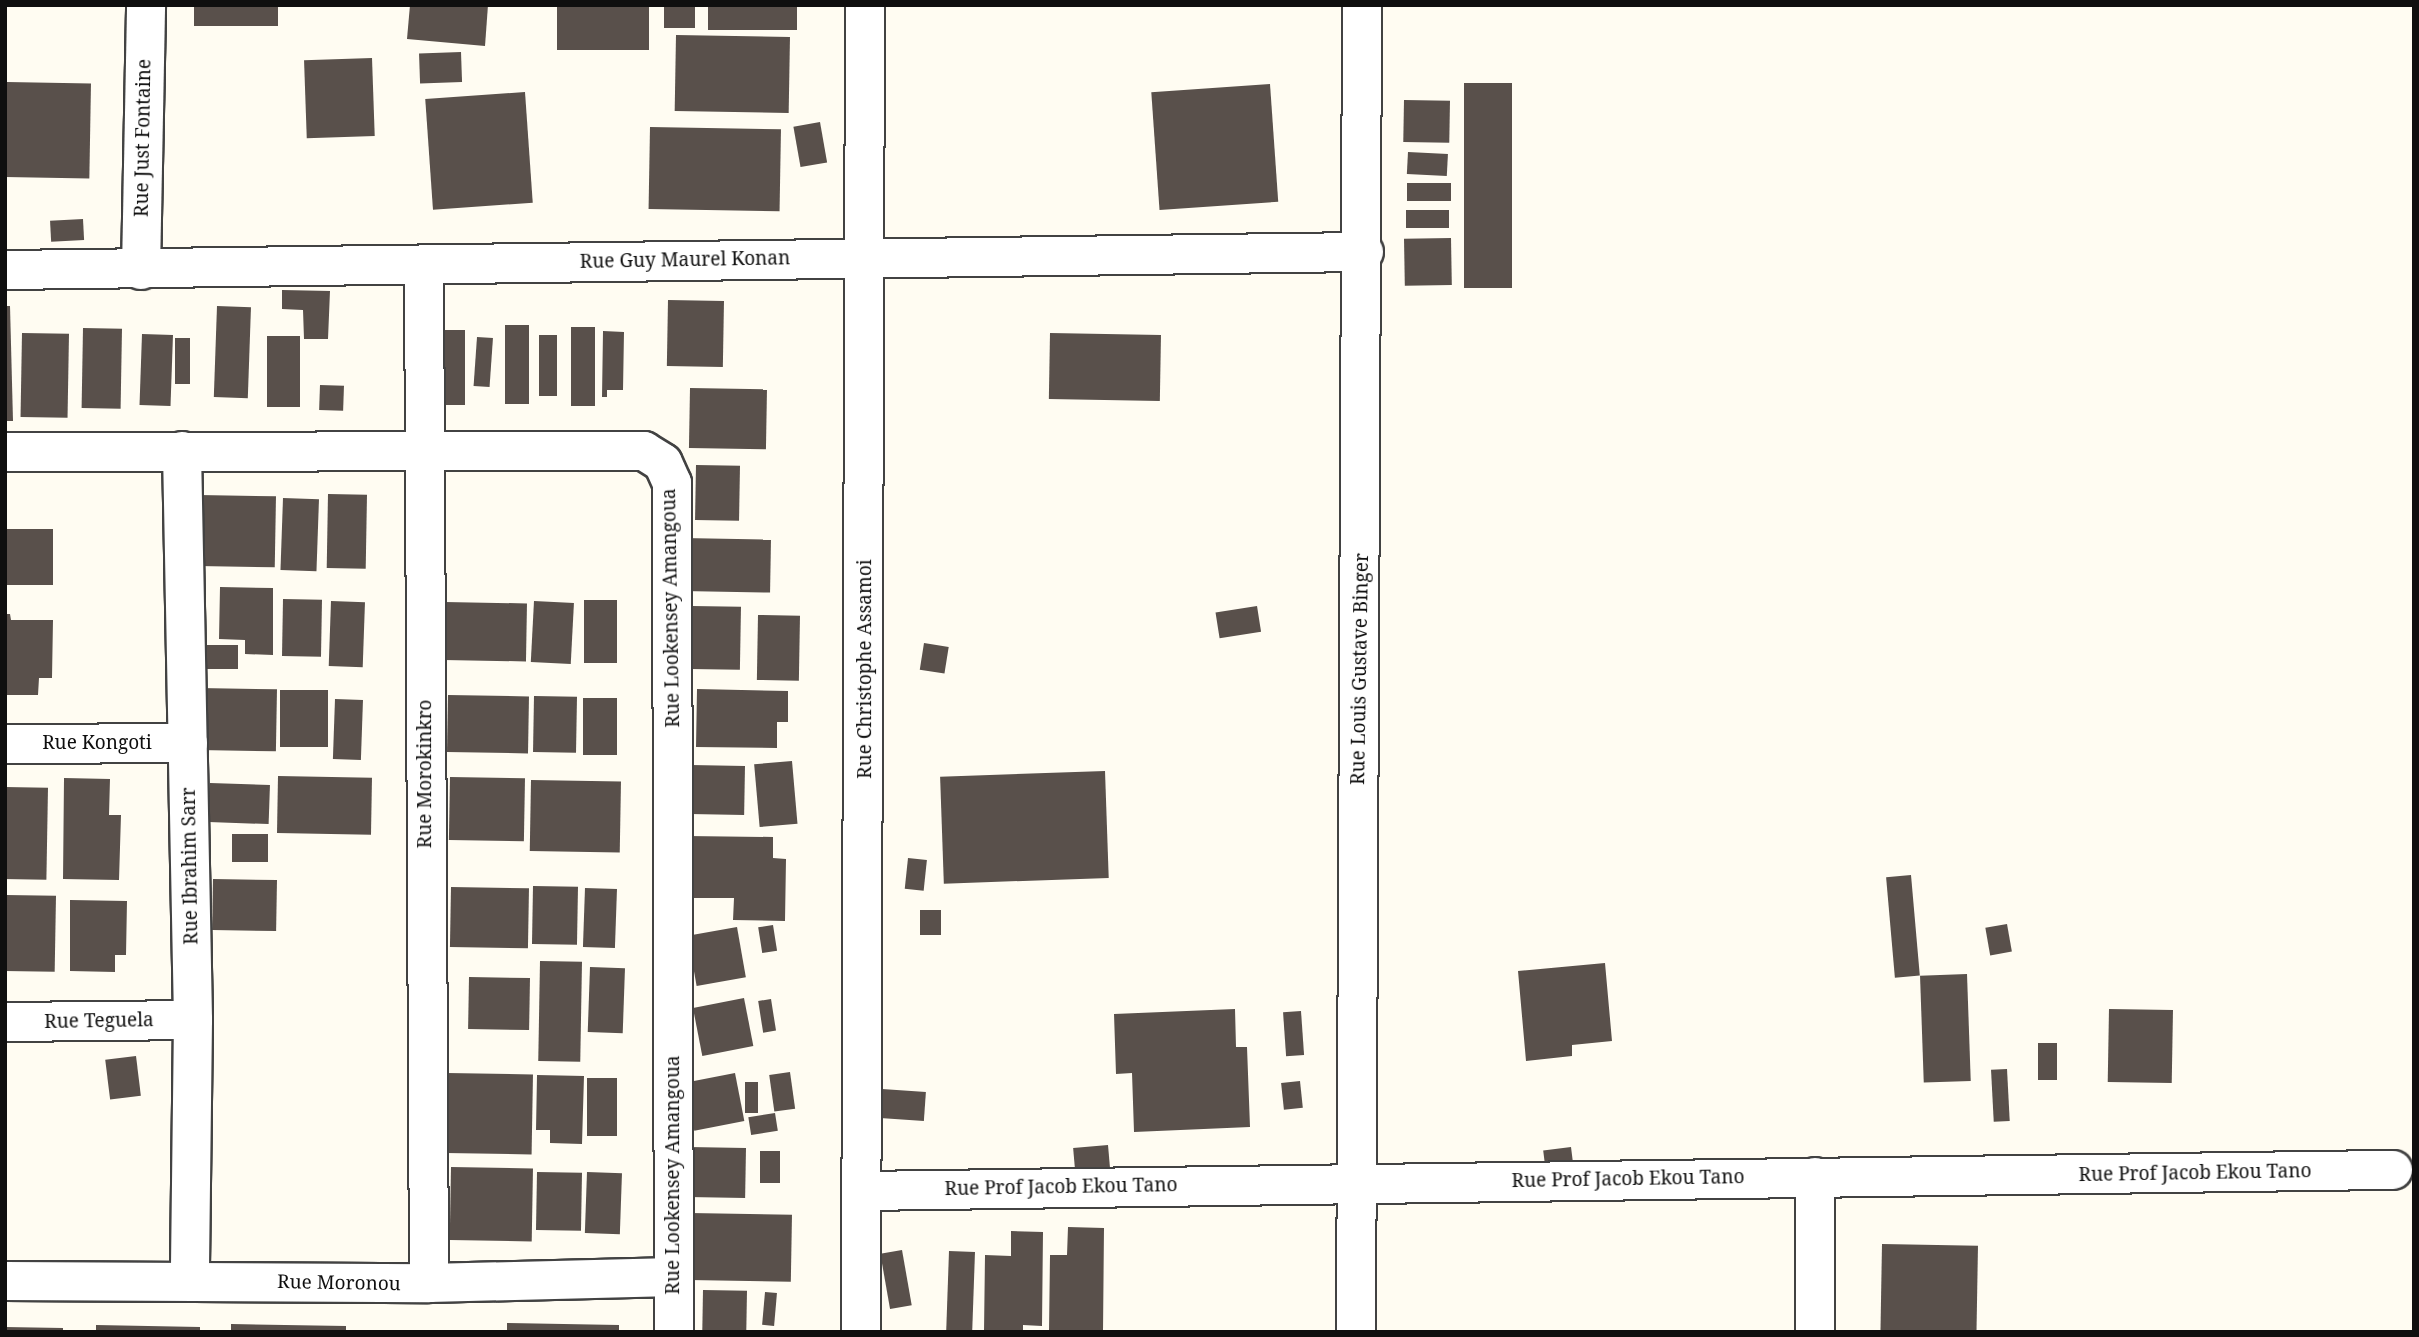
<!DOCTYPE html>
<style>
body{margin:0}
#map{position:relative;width:2419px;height:1337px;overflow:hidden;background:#fffcf2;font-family:"Noto Serif",serif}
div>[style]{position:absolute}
.building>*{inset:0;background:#59504b;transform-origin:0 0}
.roads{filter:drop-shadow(2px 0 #424242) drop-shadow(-2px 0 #424242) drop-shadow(0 2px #424242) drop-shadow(0 -2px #424242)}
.minor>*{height:38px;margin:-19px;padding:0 19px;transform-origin:19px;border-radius:19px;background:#fff}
span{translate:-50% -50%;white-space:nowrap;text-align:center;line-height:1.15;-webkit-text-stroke:7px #fff;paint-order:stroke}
.street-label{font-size:19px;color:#0f0f0f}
.frame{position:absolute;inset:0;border:7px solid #0f0f0f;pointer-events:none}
</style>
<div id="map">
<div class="building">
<div style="left:194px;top:5px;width:84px;height:21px"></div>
<div style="clip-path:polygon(410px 5px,488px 5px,485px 46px,407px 39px)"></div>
<div style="left:557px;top:5px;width:92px;height:45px"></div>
<div style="left:664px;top:5px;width:31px;height:23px"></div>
<div style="left:708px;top:5px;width:89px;height:25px"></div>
<div style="left:676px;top:35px;width:114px;height:76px;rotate:1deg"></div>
<div style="left:461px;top:52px;width:30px;height:42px;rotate:88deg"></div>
<div style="left:372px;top:58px;width:78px;height:68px;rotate:88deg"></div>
<div style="left:7px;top:82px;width:84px;height:95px;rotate:1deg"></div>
<div style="left:1464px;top:83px;width:48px;height:205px"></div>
<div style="left:1270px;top:84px;width:118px;height:119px;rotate:86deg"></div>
<div style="left:525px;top:92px;width:111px;height:100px;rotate:86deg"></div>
<div style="left:1404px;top:100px;width:46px;height:42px;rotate:1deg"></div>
<div style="left:820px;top:122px;width:41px;height:27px;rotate:80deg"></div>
<div style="left:650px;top:127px;width:131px;height:82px;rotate:1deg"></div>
<div style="left:1408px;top:152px;width:40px;height:22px;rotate:3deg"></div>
<div style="left:1407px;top:183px;width:44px;height:18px"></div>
<div style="left:1406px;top:210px;width:43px;height:18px"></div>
<div style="left:83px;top:219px;width:21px;height:33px;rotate:87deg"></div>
<div style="left:1451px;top:238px;width:47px;height:47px;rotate:89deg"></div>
<div style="clip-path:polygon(282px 290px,330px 291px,328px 339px,304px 339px,303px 310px,282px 309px)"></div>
<div style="left:668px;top:300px;width:56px;height:66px;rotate:1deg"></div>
<div style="clip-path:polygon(5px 306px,10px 306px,13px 421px,5px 421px)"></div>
<div style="left:217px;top:306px;width:34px;height:91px;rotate:2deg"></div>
<div style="left:505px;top:325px;width:24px;height:79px"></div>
<div style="left:571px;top:327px;width:24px;height:79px"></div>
<div style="left:83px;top:328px;width:39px;height:80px;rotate:1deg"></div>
<div style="left:442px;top:330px;width:23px;height:75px"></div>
<div style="clip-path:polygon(603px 331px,624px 332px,623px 390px,607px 390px,607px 397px,602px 397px)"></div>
<div style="left:22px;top:333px;width:47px;height:84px;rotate:1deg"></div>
<div style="left:1050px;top:333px;width:111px;height:66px;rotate:1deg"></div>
<div style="left:142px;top:334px;width:31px;height:71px;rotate:2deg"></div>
<div style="left:539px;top:335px;width:18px;height:61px"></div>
<div style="left:267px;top:336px;width:33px;height:71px"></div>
<div style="left:477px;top:337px;width:16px;height:49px;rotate:4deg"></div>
<div style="left:175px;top:338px;width:15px;height:46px"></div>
<div style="left:320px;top:385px;width:24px;height:25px;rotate:2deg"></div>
<div style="left:690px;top:388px;width:77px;height:60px;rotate:1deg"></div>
<div style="left:696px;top:465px;width:44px;height:55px;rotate:1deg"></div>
<div style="left:328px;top:494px;width:39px;height:74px;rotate:1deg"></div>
<div style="left:199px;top:495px;width:77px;height:71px;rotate:1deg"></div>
<div style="left:283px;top:498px;width:36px;height:72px;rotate:2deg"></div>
<div style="left:5px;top:529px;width:48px;height:56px"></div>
<div style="left:683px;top:538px;width:88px;height:53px;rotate:1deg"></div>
<div style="clip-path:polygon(220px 587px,273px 588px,273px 655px,245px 654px,245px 640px,219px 639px)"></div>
<div style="left:283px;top:599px;width:39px;height:57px;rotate:1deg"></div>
<div style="left:584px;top:600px;width:33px;height:63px"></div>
<div style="left:331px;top:601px;width:34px;height:65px;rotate:2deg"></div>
<div style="left:534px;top:601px;width:40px;height:61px;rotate:3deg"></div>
<div style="left:445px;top:602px;width:82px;height:58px;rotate:1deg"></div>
<div style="left:692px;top:606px;width:49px;height:63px;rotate:1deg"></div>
<div style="left:1257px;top:606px;width:26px;height:42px;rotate:81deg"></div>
<div style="clip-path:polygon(5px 614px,10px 614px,11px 620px,53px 620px,52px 678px,39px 678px,38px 695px,5px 695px)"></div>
<div style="left:758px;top:615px;width:42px;height:65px;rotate:1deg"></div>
<div style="left:924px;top:643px;width:25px;height:27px;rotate:9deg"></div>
<div style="left:192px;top:645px;width:46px;height:24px"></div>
<div style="left:199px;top:688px;width:78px;height:62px;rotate:1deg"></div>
<div style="clip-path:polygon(697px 689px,788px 691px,788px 722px,777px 722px,777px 748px,696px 747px)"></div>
<div style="left:280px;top:690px;width:48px;height:57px"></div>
<div style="left:448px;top:695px;width:81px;height:57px;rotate:1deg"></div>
<div style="left:534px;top:696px;width:43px;height:56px;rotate:1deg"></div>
<div style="left:583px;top:698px;width:34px;height:57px"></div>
<div style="left:335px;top:699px;width:28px;height:60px;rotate:2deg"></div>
<div style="left:792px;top:761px;width:63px;height:38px;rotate:85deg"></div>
<div style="left:691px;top:765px;width:54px;height:49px;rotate:1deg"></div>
<div style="left:1105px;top:771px;width:107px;height:165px;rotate:88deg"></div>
<div style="left:278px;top:776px;width:94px;height:57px;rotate:1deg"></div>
<div style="left:450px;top:777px;width:75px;height:63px;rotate:1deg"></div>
<div style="clip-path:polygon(64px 778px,110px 779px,109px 815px,121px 815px,119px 880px,63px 879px)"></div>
<div style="left:531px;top:780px;width:90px;height:71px;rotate:1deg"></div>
<div style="left:210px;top:783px;width:60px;height:39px;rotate:2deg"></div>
<div style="left:5px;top:787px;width:43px;height:92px;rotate:1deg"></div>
<div style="left:232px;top:834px;width:36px;height:28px"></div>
<div style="clip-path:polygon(687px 836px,773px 837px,773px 858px,786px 859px,785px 921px,733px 920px,734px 898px,686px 898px)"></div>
<div style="left:908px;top:858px;width:19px;height:31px;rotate:6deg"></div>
<div style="left:1911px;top:875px;width:101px;height:25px;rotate:85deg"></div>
<div style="left:213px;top:879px;width:64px;height:51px;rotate:1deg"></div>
<div style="left:533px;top:886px;width:45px;height:58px;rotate:1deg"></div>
<div style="left:451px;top:887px;width:78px;height:60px;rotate:1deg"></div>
<div style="left:585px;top:888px;width:32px;height:59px;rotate:2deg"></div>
<div style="left:6px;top:895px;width:50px;height:76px;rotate:1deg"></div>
<div style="clip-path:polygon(70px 900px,127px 901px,126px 955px,115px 955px,115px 972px,70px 971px)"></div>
<div style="left:920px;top:910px;width:21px;height:25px"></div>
<div style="left:2007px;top:924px;width:28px;height:22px;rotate:80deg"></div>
<div style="left:773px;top:925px;width:26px;height:15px;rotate:81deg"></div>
<div style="left:737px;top:927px;width:51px;height:50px;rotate:80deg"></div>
<div style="left:540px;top:961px;width:42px;height:100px;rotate:1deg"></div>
<div style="clip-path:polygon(1605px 963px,1612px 1041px,1572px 1045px,1572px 1056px,1526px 1061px,1518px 971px)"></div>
<div style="left:590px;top:967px;width:35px;height:65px;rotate:2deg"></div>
<div style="left:1967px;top:974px;width:107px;height:47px;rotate:88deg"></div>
<div style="left:469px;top:977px;width:61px;height:52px;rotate:1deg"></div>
<div style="left:744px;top:998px;width:49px;height:52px;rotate:79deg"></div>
<div style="left:771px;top:999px;width:32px;height:13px;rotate:81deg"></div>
<div style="clip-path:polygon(1235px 1009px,1236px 1047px,1247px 1047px,1250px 1127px,1134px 1132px,1132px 1073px,1116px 1074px,1114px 1014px)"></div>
<div style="left:2109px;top:1009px;width:64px;height:73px;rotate:1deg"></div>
<div style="left:1301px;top:1011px;width:44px;height:18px;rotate:86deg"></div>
<div style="left:2038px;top:1043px;width:19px;height:37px"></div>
<div style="left:136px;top:1056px;width:40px;height:31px;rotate:83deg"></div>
<div style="left:2007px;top:1069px;width:52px;height:16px;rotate:87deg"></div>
<div style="left:790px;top:1072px;width:37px;height:21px;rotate:82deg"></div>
<div style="left:447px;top:1073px;width:86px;height:80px;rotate:1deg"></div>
<div style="left:735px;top:1073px;width:49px;height:51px;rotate:79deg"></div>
<div style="clip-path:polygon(537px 1075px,584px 1076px,582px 1144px,550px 1143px,550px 1130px,536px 1130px)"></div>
<div style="left:587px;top:1078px;width:30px;height:58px"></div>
<div style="left:1300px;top:1081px;width:27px;height:19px;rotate:84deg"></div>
<div style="left:758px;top:1082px;width:31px;height:13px;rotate:90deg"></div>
<div style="left:882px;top:1089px;width:44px;height:29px;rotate:4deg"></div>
<div style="left:775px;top:1113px;width:18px;height:27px;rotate:81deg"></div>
<div style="left:1108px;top:1145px;width:25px;height:35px;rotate:85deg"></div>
<div style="left:689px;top:1147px;width:57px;height:50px;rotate:1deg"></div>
<div style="left:1571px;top:1147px;width:24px;height:28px;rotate:83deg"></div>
<div style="left:760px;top:1151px;width:20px;height:32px"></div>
<div style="left:451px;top:1167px;width:82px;height:73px;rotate:1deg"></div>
<div style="left:537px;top:1172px;width:45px;height:58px;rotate:1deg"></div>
<div style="left:587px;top:1172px;width:35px;height:61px;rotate:2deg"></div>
<div style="left:690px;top:1213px;width:102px;height:67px;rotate:1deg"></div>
<div style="clip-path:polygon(1068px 1227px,1104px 1228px,1103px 1332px,1049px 1332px,1050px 1255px,1067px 1255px)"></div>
<div style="clip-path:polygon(1011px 1231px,1043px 1232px,1042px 1326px,1023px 1325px,1023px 1332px,984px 1332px,985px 1255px,1011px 1256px)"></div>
<div style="left:1882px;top:1244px;width:96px;height:88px;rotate:1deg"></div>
<div style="left:902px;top:1250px;width:56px;height:22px;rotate:80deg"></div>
<div style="left:949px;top:1251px;width:26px;height:81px;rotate:2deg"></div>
<div style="left:703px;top:1290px;width:44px;height:42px;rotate:1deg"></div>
<div style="left:765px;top:1292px;width:12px;height:33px;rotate:5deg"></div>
<div style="clip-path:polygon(507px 1323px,619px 1325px,619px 1332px,507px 1332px)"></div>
<div style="clip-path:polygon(231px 1324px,346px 1326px,346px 1332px,231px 1332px)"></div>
<div style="clip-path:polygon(96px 1325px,200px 1327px,200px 1332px,96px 1332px)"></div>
<div style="clip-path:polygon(5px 1327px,63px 1328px,63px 1332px,5px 1332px)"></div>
</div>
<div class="roads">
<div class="minor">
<div style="left:424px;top:265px;width:1018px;rotate:89.72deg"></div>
<div style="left:5px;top:270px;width:1359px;rotate:-0.76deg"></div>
<div style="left:141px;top:270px;width:265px;rotate:-88.9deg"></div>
<div style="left:182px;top:451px;width:569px;rotate:88.89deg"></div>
<div style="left:193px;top:1020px;width:261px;rotate:90.7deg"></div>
<div style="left:5px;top:452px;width:639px;rotate:-0.09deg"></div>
<div style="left:644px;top:451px;width:22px;rotate:32deg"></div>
<div style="left:663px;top:463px;width:22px;rotate:66deg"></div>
<div style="left:672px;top:483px;width:849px;rotate:89.87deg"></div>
<div style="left:5px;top:744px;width:183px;rotate:-0.3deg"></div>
<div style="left:5px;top:1022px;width:188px;rotate:-0.6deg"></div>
<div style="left:862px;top:1191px;width:1531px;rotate:-0.79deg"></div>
<div style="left:5px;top:1281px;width:424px;rotate:0.3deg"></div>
<div style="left:429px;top:1283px;width:245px;rotate:-1.4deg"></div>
<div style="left:861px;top:1332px;width:1327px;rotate:-89.83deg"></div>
<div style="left:1356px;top:1332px;width:1327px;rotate:-89.74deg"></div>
<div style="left:1815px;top:1332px;width:155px;rotate:-90deg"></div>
</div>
</div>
<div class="street-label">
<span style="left:143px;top:138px;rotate:-89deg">Rue Just Fontaine</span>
<span style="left:685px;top:260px;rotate:-1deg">Rue Guy Maurel Konan</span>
<span style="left:671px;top:608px;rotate:-91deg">Rue Lookensey Amangoua</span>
<span style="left:865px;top:669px;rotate:-90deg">Rue Christophe Assamoi</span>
<span style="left:1360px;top:669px;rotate:-89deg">Rue Louis Gustave Binger</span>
<span style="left:97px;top:743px">Rue Kongoti</span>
<span style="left:425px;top:774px;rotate:-90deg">Rue Morokinkro</span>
<span style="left:190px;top:866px;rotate:-91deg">Rue Ibrahim Sarr</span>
<span style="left:99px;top:1021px;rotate:-1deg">Rue Teguela</span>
<span style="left:2195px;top:1173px;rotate:-1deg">Rue Prof Jacob Ekou Tano</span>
<span style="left:673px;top:1175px;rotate:-90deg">Rue Lookensey Amangoua</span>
<span style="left:1628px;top:1179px;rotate:-1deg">Rue Prof Jacob Ekou Tano</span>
<span style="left:1061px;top:1187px;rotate:-1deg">Rue Prof Jacob Ekou Tano</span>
<span style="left:339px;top:1283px;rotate:1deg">Rue Moronou</span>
</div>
<div class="frame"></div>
</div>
